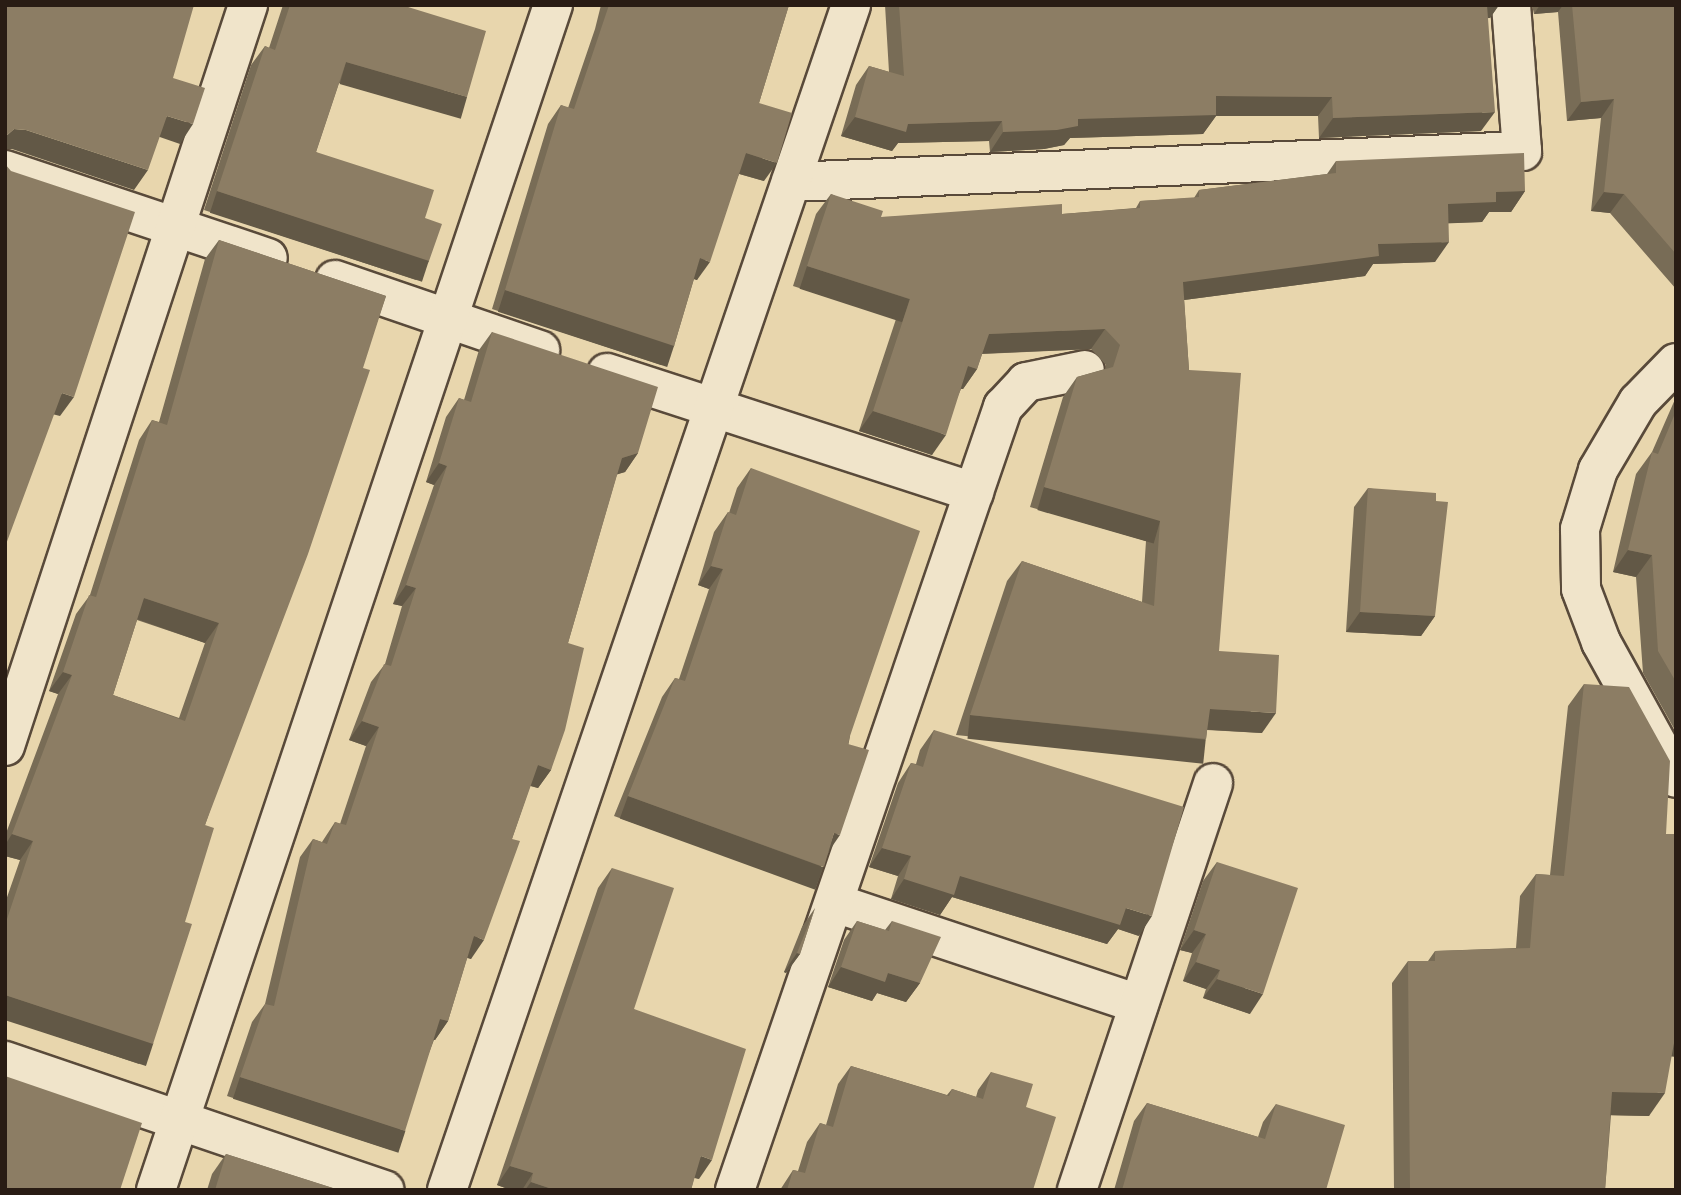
<!DOCTYPE html>
<style>
body{margin:0}
#map{position:relative;width:1681px;height:1195px;overflow:hidden;background:#e8d6ad;font-family:Cardo,serif}
div>[style]{position:absolute}
.roads{filter:drop-shadow(2px 0 #594a3a) drop-shadow(-2px 0 #594a3a) drop-shadow(0 2px #594a3a) drop-shadow(0 -2px #594a3a)}
.minor>*{height:38px;margin:-19px;padding:0 19px;transform-origin:19px;border-radius:19px;background:#f0e4ca}
.wall>*{inset:0;background:#786c56}
.shaded-wall>*{inset:0;background:#625846;transform-origin:0 0}
.building>*{inset:0;background:#8c7d64}
span{translate:-50% -50%;white-space:nowrap;text-align:center;line-height:1.15;-webkit-text-stroke:5px #f0e4ca;paint-order:stroke}
.frame{position:absolute;inset:0;border:7px solid #291c14;pointer-events:none}
</style>
<div id="map">
<div class="roads">
<div class="minor">
<div style="left:5px;top:170px;width:277px;rotate:18.5deg"></div>
<div style="left:791px;top:182px;width:732px;rotate:-2.43deg"></div>
<div style="left:1522px;top:151px;width:146px;rotate:-94.3deg"></div>
<div style="left:335px;top:280px;width:217px;rotate:18.9deg"></div>
<div style="left:1676px;top:363px;width:54px;rotate:134.3deg"></div>
<div style="left:1638px;top:402px;width:79px;rotate:120.5deg"></div>
<div style="left:1598px;top:470px;width:62px;rotate:107deg"></div>
<div style="left:1580px;top:529px;width:60px;rotate:89deg"></div>
<div style="left:1581px;top:589px;width:57px;rotate:69.3deg"></div>
<div style="left:1601px;top:642px;width:155px;rotate:61.1deg"></div>
<div style="left:607px;top:373px;width:386px;rotate:18deg"></div>
<div style="left:5px;top:746px;width:780px;rotate:-71.84deg"></div>
<div style="left:835px;top:903px;width:320px;rotate:18.4deg"></div>
<div style="left:5px;top:1061px;width:401px;rotate:18.8deg"></div>
<div style="left:156px;top:1190px;width:1250px;rotate:-71.48deg"></div>
<div style="left:447px;top:1190px;width:1252px;rotate:-71.17deg"></div>
<div style="left:735px;top:1190px;width:828px;rotate:-71.11deg"></div>
<div style="left:1003px;top:407px;width:34px;rotate:-47deg"></div>
<div style="left:1026px;top:382px;width:60px;rotate:-11.5deg"></div>
<div style="left:1077px;top:1190px;width:429px;rotate:-71.5deg"></div>
</div>
</div>
<div class="wall">
<div style="clip-path:polygon(283px 5px,409px 5px,408px 7px,454px 116px,339px 83px,316px 152px,425px 218px,429px 261px,416px 280px,204px 210px,251px 65px,265px 46px,269px 48px)"></div>
<div style="clip-path:polygon(601px 5px,789px 5px,759px 103px,764px 181px,739px 174px,697px 280px,694px 279px,674px 346px,661px 365px,492px 309px,548px 124px,561px 105px,568px 108px,595px 29px)"></div>
<div style="clip-path:polygon(885px 5px,1499px 5px,1490px 18px,1488px 18px,1481px 131px,1319px 138px,1318px 116px,1216px 116px,1203px 134px,1070px 138px,1064px 145px,1044px 149px,990px 152px,989px 141px,898px 143px,892px 151px,841px 136px,856px 85px,869px 66px,889px 72px)"></div>
<div style="clip-path:polygon(1532px 5px,1676px 5px,1676px 289px,1610px 213px,1591px 211px,1601px 118px,1567px 121px,1558px 12px,1534px 14px)"></div>
<div style="clip-path:polygon(1336px 161px,1525px 191px,1511px 212px,1489px 212px,1482px 222px,1448px 223px,1435px 262px,1373px 264px,1365px 276px,1184px 300px,1189px 370px,1219px 651px,1262px 733px,1207px 730px,1206px 739px,1191px 759px,956px 735px,1007px 581px,1022px 561px,1142px 602px,1146px 541px,1030px 507px,1063px 397px,1077px 377px,1105px 369px,1106px 365px,1091px 349px,982px 354px,977px 369px,963px 389px,961px 389px,932px 455px,859px 431px,896px 319px,793px 286px,816px 214px,831px 194px,881px 217px,1062px 214px,1136px 208px,1140px 201px,1194px 198px,1199px 190px,1327px 174px)"></div>
<div style="clip-path:polygon(evenodd,219px 240px,386px 296px,205px 825px,139px 1064px,5px 1019px,5px 903px,20px 860px,5px 856px,5px 836px,58px 694px,49px 691px,76px 614px,90px 595px,139px 440px,152px 420px,159px 422px,205px 259px,219px 240px,137px 620px,205px 643px,179px 718px,113px 695px,137px 620px)"></div>
<div style="clip-path:polygon(492px 332px,638px 453px,625px 472px,617px 474px,568px 643px,551px 770px,538px 788px,530px 786px,471px 959px,467px 958px,448px 1021px,435px 1040px,434px 1040px,391px 1150px,227px 1096px,252px 1022px,265px 1004px,300px 857px,313px 839px,322px 842px,335px 822px,340px 824px,366px 746px,349px 740px,371px 682px,385px 664px,402px 606px,393px 604px,434px 485px,426px 482px,446px 417px,459px 398px,464px 400px,479px 350px)"></div>
<div style="clip-path:polygon(1676px 397px,1676px 732px,1643px 673px,1636px 577px,1613px 572px,1636px 474px,1652px 452px)"></div>
<div style="clip-path:polygon(751px 468px,850px 736px,829px 852px,810px 886px,614px 816px,662px 697px,675px 678px,679px 679px,709px 589px,698px 585px,714px 532px,728px 512px,729px 513px,737px 488px)"></div>
<div style="clip-path:polygon(1368px 488px,1436px 501px,1435px 616px,1421px 636px,1346px 632px,1354px 507px)"></div>
<div style="clip-path:polygon(1584px 684px,1666px 834px,1671px 1056px,1649px 1116px,1611px 1115px,1605px 1190px,1394px 1190px,1392px 983px,1408px 961px,1428px 961px,1435px 951px,1516px 948px,1520px 896px,1536px 874px,1550px 875px,1568px 706px)"></div>
<div style="clip-path:polygon(934px 730px,1139px 936px,1118px 929px,1107px 944px,952px 897px,940px 915px,891px 899px,898px 876px,869px 867px,898px 783px,911px 763px,916px 764px,920px 750px)"></div>
<div style="clip-path:polygon(1217px 862px,1250px 1014px,1203px 998px,1206px 989px,1183px 981px,1192px 953px,1180px 950px,1203px 881px)"></div>
<div style="clip-path:polygon(612px 868px,634px 1009px,699px 1179px,694px 1178px,691px 1190px,511px 1190px,497px 1185px,598px 888px)"></div>
<div style="clip-path:polygon(815px 908px,800px 954px,786px 973px,784px 972px,802px 927px)"></div>
<div style="clip-path:polygon(857px 921px,885px 930px,892px 921px,920px 983px,906px 1002px,877px 993px,872px 1001px,828px 987px,844px 940px)"></div>
<div style="clip-path:polygon(851px 1066px,947px 1095px,952px 1089px,976px 1097px,978px 1090px,991px 1072px,1026px 1107px,1033px 1190px,780px 1190px,793px 1170px,798px 1171px,807px 1142px,820px 1123px,826px 1125px,838px 1084px)"></div>
<div style="clip-path:polygon(1147px 1103px,1258px 1137px,1263px 1122px,1276px 1104px,1326px 1190px,1114px 1190px,1134px 1121px)"></div>
<div style="clip-path:polygon(226px 1154px,339px 1190px,207px 1190px,212px 1174px)"></div>
</div>
<div class="shaded-wall">
<div style="clip-path:polygon(1483px 5px,1499px 5px,1490px 18px,1473px 19px)"></div>
<div style="clip-path:polygon(1540px 5px,1563px 5px,1558px 12px,1534px 14px)"></div>
<div style="left:346px;top:62px;width:126px;height:23px;rotate:16deg"></div>
<div style="clip-path:polygon(1216px 96px,1332px 97px,1318px 116px,1216px 116px,1203px 134px,1070px 138px,1064px 145px,1044px 149px,990px 152px,1003px 132px,1078px 119px)"></div>
<div style="clip-path:polygon(1614px 99px,1601px 118px,1567px 121px,1581px 102px)"></div>
<div style="clip-path:polygon(1495px 112px,1481px 131px,1319px 138px,1333px 118px)"></div>
<div style="clip-path:polygon(167px 116px,193px 124px,180px 144px,154px 135px)"></div>
<div style="clip-path:polygon(855px 117px,908px 124px,1002px 121px,989px 141px,898px 143px,892px 151px,841px 136px)"></div>
<div style="clip-path:polygon(14px 129px,26px 130px,148px 170px,134px 190px,12px 149px,5px 149px,5px 137px)"></div>
<div style="clip-path:polygon(746px 153px,777px 163px,764px 181px,733px 172px)"></div>
<div style="left:217px;top:191px;width:223px;height:23px;rotate:18deg"></div>
<div style="clip-path:polygon(1525px 191px,1511px 212px,1489px 212px,1482px 222px,1433px 224px,1448px 204px,1496px 192px)"></div>
<div style="clip-path:polygon(1604px 192px,1624px 194px,1610px 213px,1591px 211px)"></div>
<div style="clip-path:polygon(1449px 242px,1435px 262px,1373px 264px,1365px 276px,1169px 302px,1183px 282px,1378px 244px)"></div>
<div style="clip-path:polygon(700px 258px,710px 262px,697px 280px,687px 277px)"></div>
<div style="left:807px;top:266px;width:108px;height:24px;rotate:18deg"></div>
<div style="left:505px;top:290px;width:178px;height:23px;rotate:18deg"></div>
<div style="clip-path:polygon(1105px 329px,1091px 349px,975px 354px,989px 334px)"></div>
<div style="clip-path:polygon(968px 366px,977px 369px,963px 389px,954px 387px)"></div>
<div style="clip-path:polygon(62px 393px,74px 397px,60px 416px,48px 413px)"></div>
<div style="clip-path:polygon(873px 411px,946px 435px,932px 455px,859px 431px)"></div>
<div style="clip-path:polygon(638px 453px,625px 472px,609px 477px,622px 458px)"></div>
<div style="clip-path:polygon(439px 463px,447px 466px,434px 485px,426px 482px)"></div>
<div style="left:1044px;top:487px;width:121px;height:24px;rotate:16deg"></div>
<div style="clip-path:polygon(1628px 550px,1652px 555px,1636px 577px,1613px 572px)"></div>
<div style="clip-path:polygon(711px 566px,723px 569px,709px 589px,698px 585px)"></div>
<div style="clip-path:polygon(406px 585px,416px 588px,402px 606px,393px 604px)"></div>
<div style="clip-path:polygon(144px 598px,219px 623px,205px 643px,131px 617px)"></div>
<div style="clip-path:polygon(1360px 612px,1435px 616px,1421px 636px,1346px 632px)"></div>
<div style="clip-path:polygon(63px 672px,72px 675px,58px 694px,49px 691px)"></div>
<div style="clip-path:polygon(1210px 709px,1276px 713px,1262px 733px,1196px 729px)"></div>
<div style="left:970px;top:715px;width:237px;height:24px;rotate:6deg"></div>
<div style="clip-path:polygon(362px 721px,379px 727px,366px 746px,349px 740px)"></div>
<div style="clip-path:polygon(538px 765px,551px 770px,538px 788px,525px 784px)"></div>
<div style="left:628px;top:796px;width:208px;height:24px;rotate:20deg"></div>
<div style="clip-path:polygon(834px 833px,840px 835px,827px 854px)"></div>
<div style="clip-path:polygon(12px 834px,33px 841px,20px 860px,5px 856px,5px 845px)"></div>
<div style="clip-path:polygon(882px 848px,911px 856px,898px 876px,869px 867px)"></div>
<div style="clip-path:polygon(960px 876px,1126px 908px,1152px 916px,1139px 936px,1118px 929px,1107px 944px,952px 897px,940px 915px,891px 899px,904px 879px)"></div>
<div style="clip-path:polygon(1194px 930px,1206px 934px,1192px 953px,1180px 950px)"></div>
<div style="clip-path:polygon(474px 936px,484px 940px,471px 959px,461px 955px)"></div>
<div style="clip-path:polygon(797px 953px,800px 954px,786px 973px,784px 972px)"></div>
<div style="clip-path:polygon(1196px 962px,1220px 970px,1206px 989px,1183px 981px)"></div>
<div style="clip-path:polygon(841px 967px,888px 973px,920px 983px,906px 1002px,877px 993px,872px 1001px,828px 987px)"></div>
<div style="clip-path:polygon(1217px 979px,1263px 994px,1250px 1014px,1203px 998px)"></div>
<div style="left:5px;top:995px;width:156px;height:24px;rotate:18deg"></div>
<div style="clip-path:polygon(440px 1019px,448px 1021px,435px 1040px,427px 1038px)"></div>
<div style="clip-path:polygon(1675px 1032px,1676px 1057px,1659px 1055px)"></div>
<div style="left:240px;top:1077px;width:174px;height:23px;rotate:18deg"></div>
<div style="clip-path:polygon(1612px 1092px,1665px 1093px,1649px 1116px,1597px 1115px)"></div>
<div style="clip-path:polygon(701px 1156px,712px 1160px,699px 1179px,687px 1175px)"></div>
<div style="clip-path:polygon(510px 1166px,533px 1173px,522px 1190px,511px 1190px,497px 1185px)"></div>
<div style="clip-path:polygon(531px 1182px,555px 1190px,525px 1190px)"></div>
</div>
<div class="building">
<div style="clip-path:polygon(5px 5px,194px 5px,173px 78px,205px 88px,193px 124px,167px 116px,148px 170px,26px 130px,14px 129px,5px 137px)"></div>
<div style="clip-path:polygon(290px 5px,409px 5px,408px 7px,486px 31px,467px 97px,346px 62px,316px 152px,434px 190px,425px 218px,442px 224px,429px 261px,217px 191px,265px 46px,275px 50px)"></div>
<div style="clip-path:polygon(609px 5px,789px 5px,759px 103px,792px 113px,777px 163px,746px 153px,710px 262px,700px 258px,674px 346px,505px 290px,561px 105px,574px 109px)"></div>
<div style="clip-path:polygon(899px 5px,1487px 5px,1495px 112px,1333px 118px,1332px 97px,1216px 96px,1216px 115px,1078px 119px,1078px 126px,1057px 130px,1003px 132px,1002px 121px,908px 124px,906px 132px,855px 117px,869px 66px,904px 76px)"></div>
<div style="clip-path:polygon(1572px 5px,1676px 5px,1676px 254px,1624px 194px,1604px 192px,1614px 99px,1581px 102px)"></div>
<div style="clip-path:polygon(1524px 153px,1525px 191px,1496px 192px,1496px 202px,1448px 204px,1449px 242px,1378px 244px,1379px 256px,1183px 282px,1189px 370px,1241px 373px,1219px 651px,1279px 655px,1276px 713px,1210px 709px,1206px 739px,970px 715px,1022px 561px,1154px 606px,1160px 521px,1044px 487px,1077px 377px,1113px 367px,1120px 345px,1105px 329px,989px 334px,977px 369px,968px 366px,946px 435px,873px 411px,910px 299px,807px 266px,831px 194px,883px 211px,881px 217px,1062px 204px,1062px 214px,1140px 208px,1140px 201px,1199px 197px,1199px 190px,1336px 173px,1336px 161px)"></div>
<div style="clip-path:polygon(5px 164px,11px 171px,135px 212px,74px 397px,62px 393px,5px 547px)"></div>
<div style="clip-path:polygon(evenodd,219px 240px,386px 296px,363px 368px,370px 370px,308px 554px,205px 825px,214px 828px,185px 922px,192px 924px,153px 1044px,5px 995px,5px 925px,33px 841px,12px 834px,72px 675px,63px 672px,89px 595px,96px 597px,152px 420px,167px 425px,219px 240px,144px 598px,219px 623px,185px 721px,113px 695px,144px 598px)"></div>
<div style="clip-path:polygon(492px 332px,658px 387px,638px 453px,622px 458px,568px 643px,584px 648px,565px 730px,551px 770px,538px 765px,512px 839px,520px 841px,484px 940px,474px 936px,448px 1021px,440px 1019px,405px 1131px,240px 1077px,265px 1004px,274px 1006px,313px 839px,327px 844px,335px 822px,346px 825px,379px 727px,362px 721px,384px 664px,391px 666px,416px 588px,406px 585px,447px 466px,439px 463px,459px 398px,471px 402px)"></div>
<div style="clip-path:polygon(1676px 411px,1676px 682px,1658px 651px,1652px 555px,1628px 550px,1652px 452px,1658px 454px)"></div>
<div style="clip-path:polygon(751px 468px,920px 531px,850px 736px,848px 744px,869px 750px,840px 835px,834px 833px,824px 867px,628px 796px,675px 678px,685px 681px,723px 569px,711px 566px,728px 512px,736px 515px)"></div>
<div style="clip-path:polygon(1368px 488px,1436px 493px,1436px 501px,1448px 502px,1435px 616px,1360px 612px)"></div>
<div style="clip-path:polygon(1584px 684px,1629px 687px,1670px 761px,1666px 834px,1676px 834px,1676px 1032px,1665px 1093px,1612px 1092px,1605px 1190px,1410px 1190px,1408px 961px,1435px 961px,1435px 951px,1530px 948px,1536px 874px,1564px 876px)"></div>
<div style="clip-path:polygon(934px 730px,1184px 807px,1152px 916px,1126px 908px,1120px 925px,960px 876px,954px 895px,904px 879px,911px 856px,882px 848px,911px 763px,923px 767px)"></div>
<div style="clip-path:polygon(1217px 862px,1298px 888px,1263px 994px,1217px 979px,1220px 970px,1196px 962px,1206px 934px,1194px 930px)"></div>
<div style="clip-path:polygon(612px 868px,674px 888px,634px 1009px,746px 1049px,712px 1160px,701px 1156px,691px 1190px,555px 1190px,531px 1182px,533px 1173px,510px 1166px)"></div>
<div style="clip-path:polygon(815px 908px,800px 954px,797px 953px)"></div>
<div style="clip-path:polygon(857px 921px,889px 931px,892px 921px,941px 937px,920px 983px,888px 973px,885px 982px,841px 967px)"></div>
<div style="clip-path:polygon(851px 1066px,949px 1096px,952px 1089px,983px 1099px,991px 1072px,1033px 1084px,1026px 1107px,1056px 1117px,1033px 1190px,787px 1190px,793px 1170px,805px 1173px,820px 1123px,833px 1127px)"></div>
<div style="clip-path:polygon(5px 1076px,142px 1123px,120px 1190px,5px 1190px)"></div>
<div style="clip-path:polygon(1147px 1103px,1265px 1139px,1276px 1104px,1345px 1125px,1326px 1190px,1122px 1190px)"></div>
<div style="clip-path:polygon(226px 1154px,339px 1190px,215px 1190px)"></div>
</div>
<div class="frame"></div>
</div>
